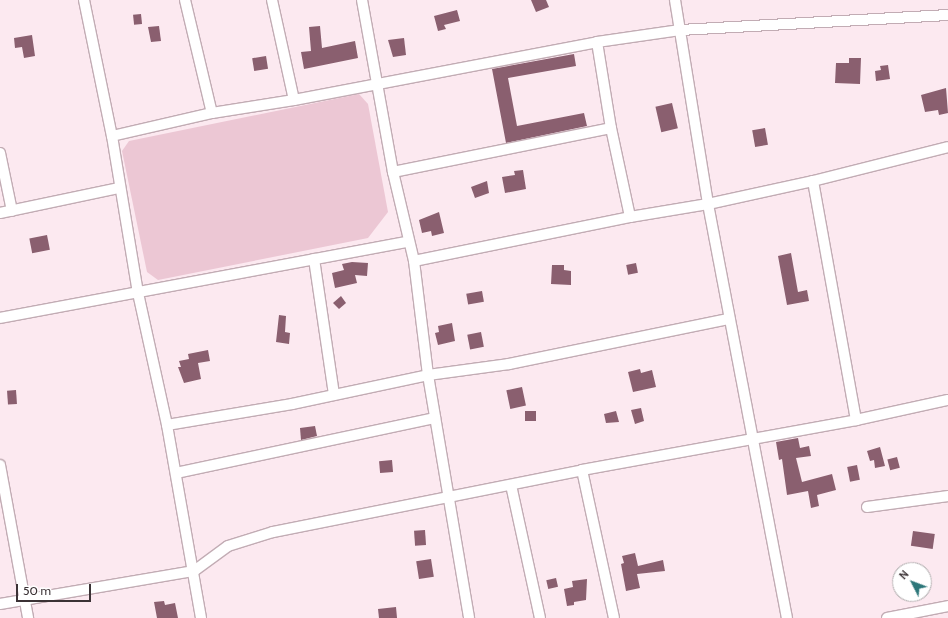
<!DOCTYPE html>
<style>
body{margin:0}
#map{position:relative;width:948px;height:618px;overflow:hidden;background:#fce9f0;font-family:Cabin,sans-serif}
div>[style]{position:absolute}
.green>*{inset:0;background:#ecc7d4}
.building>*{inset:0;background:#8a5f6f;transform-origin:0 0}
.roads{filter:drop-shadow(1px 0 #c2acb4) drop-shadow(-1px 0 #c2acb4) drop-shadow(0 1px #c2acb4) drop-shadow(0 -1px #c2acb4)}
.street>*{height:10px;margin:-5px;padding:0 5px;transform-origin:5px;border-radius:5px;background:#fff}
span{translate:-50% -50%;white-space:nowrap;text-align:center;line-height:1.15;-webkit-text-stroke:4px #fff;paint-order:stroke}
.north{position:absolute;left:892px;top:562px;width:40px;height:40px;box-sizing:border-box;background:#fff;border:1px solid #b1adae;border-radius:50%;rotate:312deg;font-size:11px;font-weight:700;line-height:16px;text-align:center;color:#3b3235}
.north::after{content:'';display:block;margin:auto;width:14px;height:18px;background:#2d777a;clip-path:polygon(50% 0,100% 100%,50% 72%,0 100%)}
.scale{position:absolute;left:16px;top:584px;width:75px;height:18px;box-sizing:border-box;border:2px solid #3b3235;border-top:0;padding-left:5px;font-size:12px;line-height:14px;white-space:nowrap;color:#3b3235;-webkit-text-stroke:3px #fff;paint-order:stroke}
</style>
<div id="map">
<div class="green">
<div style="clip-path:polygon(359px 94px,368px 104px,388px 212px,368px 238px,158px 280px,147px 272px,122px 151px,129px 141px)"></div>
</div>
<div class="building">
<div style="clip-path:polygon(531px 0,546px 0,549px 7px,536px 12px)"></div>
<div style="clip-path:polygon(457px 10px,460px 21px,444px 25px,446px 29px,438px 31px,434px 16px)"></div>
<div style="left:141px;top:14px;width:10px;height:8px;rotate:84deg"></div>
<div style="clip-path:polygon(159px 26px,161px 41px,151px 42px,148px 27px)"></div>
<div style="clip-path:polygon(320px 26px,322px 48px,355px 41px,358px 58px,304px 69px,301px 52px,311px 51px,309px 27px)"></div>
<div style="clip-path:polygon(32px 35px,35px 56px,24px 58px,22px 47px,15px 48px,14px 38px)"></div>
<div style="clip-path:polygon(404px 38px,406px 55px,393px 57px,388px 40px)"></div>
<div style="clip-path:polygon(574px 54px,576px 66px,508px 78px,517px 126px,584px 113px,587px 126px,506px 143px,492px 69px)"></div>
<div style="left:266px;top:56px;width:13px;height:14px;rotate:81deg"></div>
<div style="clip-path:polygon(849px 58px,861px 58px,860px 84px,835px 83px,836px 63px,849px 63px)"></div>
<div style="clip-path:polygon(888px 65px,890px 79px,876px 81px,875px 71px,881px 70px,880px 66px)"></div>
<div style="clip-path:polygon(946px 88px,948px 113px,939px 115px,938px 110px,925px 112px,921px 95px)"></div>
<div style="left:672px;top:103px;width:26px;height:17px;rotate:77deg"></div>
<div style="left:765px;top:128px;width:17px;height:13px;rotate:80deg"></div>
<div style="clip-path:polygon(523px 170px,526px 189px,505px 193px,502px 177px,515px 175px,514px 171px)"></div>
<div style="clip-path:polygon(487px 181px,489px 193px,475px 198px,471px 187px)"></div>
<div style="clip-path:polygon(439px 212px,444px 233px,432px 236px,431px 231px,422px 233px,419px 220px)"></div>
<div style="left:47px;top:235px;width:15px;height:18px;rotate:79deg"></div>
<div style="clip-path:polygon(791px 253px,798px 292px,807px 290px,809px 301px,787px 305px,778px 256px)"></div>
<div style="clip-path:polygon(352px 262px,368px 263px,367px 276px,355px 275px,357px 283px,335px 288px,332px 273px,344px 270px,342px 264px)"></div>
<div style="left:636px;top:263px;width:10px;height:10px;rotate:79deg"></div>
<div style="clip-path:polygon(552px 265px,564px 265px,564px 270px,571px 271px,571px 285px,551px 284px)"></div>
<div style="left:482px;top:291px;width:11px;height:16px;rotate:80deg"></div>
<div style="clip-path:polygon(341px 296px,346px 303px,339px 309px,333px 303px)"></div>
<div style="clip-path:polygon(279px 315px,286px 316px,285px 332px,290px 333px,289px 344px,276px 342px)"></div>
<div style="clip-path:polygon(452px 323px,455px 341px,438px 345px,435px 333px,439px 332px,438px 326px)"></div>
<div style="left:481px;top:332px;width:15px;height:14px;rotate:79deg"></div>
<div style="clip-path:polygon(208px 350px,210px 361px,198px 363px,201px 379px,184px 383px,178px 367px,181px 367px,179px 361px,189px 359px,188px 354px)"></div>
<div style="clip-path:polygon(640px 369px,641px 373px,652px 370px,656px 387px,633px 392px,628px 372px)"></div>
<div style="left:522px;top:387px;width:19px;height:16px;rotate:78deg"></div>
<div style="left:16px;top:390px;width:14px;height:9px;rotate:86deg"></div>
<div style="clip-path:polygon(641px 408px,644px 421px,635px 424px,631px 410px)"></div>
<div style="left:525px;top:411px;width:11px;height:10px"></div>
<div style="clip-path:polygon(616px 411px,619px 422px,606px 423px,604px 414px)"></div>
<div style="clip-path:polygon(315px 426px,317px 436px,301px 440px,300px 428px)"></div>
<div style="clip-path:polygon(798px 438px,800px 448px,809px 446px,811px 456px,796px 458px,802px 482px,832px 474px,836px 490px,817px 495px,819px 506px,811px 508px,808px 491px,787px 495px,782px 459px,779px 460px,776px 442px)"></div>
<div style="clip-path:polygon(880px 447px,885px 466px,875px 468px,874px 460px,870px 461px,867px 451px)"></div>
<div style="left:897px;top:457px;width:11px;height:10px;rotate:75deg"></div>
<div style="left:392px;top:460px;width:12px;height:13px;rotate:85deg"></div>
<div style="left:857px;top:465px;width:15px;height:10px;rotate:79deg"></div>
<div style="left:425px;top:530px;width:15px;height:11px;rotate:86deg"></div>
<div style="left:913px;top:531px;width:22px;height:15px;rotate:8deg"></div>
<div style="clip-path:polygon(635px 553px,638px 566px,663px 560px,665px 571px,637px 574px,640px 588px,626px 591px,621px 564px,624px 563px,622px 556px)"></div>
<div style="left:431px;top:559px;width:18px;height:15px;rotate:81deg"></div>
<div style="left:556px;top:578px;width:9px;height:10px;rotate:77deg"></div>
<div style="clip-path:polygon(587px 579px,586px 600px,574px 602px,574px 605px,567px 606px,564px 589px,573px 587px,572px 581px)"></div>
<div style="clip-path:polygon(164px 601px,165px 605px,175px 603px,178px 618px,157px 618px,154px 602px)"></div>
<div style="clip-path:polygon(396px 607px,397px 618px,379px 618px,378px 609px)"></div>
</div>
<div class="roads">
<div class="street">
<div style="left:84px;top:0;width:139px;rotate:78.4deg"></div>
<div style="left:112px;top:136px;width:159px;rotate:80.6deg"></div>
<div style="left:138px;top:293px;width:135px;rotate:77.6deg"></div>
<div style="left:167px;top:425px;width:196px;rotate:80deg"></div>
<div style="left:185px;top:0;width:116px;rotate:76.6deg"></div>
<div style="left:272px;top:0;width:102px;rotate:77.6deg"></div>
<div style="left:362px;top:0;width:175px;rotate:79.8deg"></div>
<div style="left:393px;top:172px;width:91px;rotate:76.7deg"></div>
<div style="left:414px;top:261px;width:115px;rotate:83deg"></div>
<div style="left:428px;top:375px;width:246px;rotate:80.4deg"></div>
<div style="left:675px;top:0;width:207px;rotate:80.8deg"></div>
<div style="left:708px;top:204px;width:421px;rotate:79.2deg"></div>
<div style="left:597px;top:42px;width:87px;rotate:80.8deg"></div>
<div style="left:611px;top:128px;width:91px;rotate:77.9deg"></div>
<div style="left:112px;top:136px;width:103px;rotate:-13deg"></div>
<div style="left:212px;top:113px;width:83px;rotate:-9deg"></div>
<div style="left:294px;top:100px;width:309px;rotate:-10.8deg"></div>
<div style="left:597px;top:42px;width:84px;rotate:-8.2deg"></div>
<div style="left:680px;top:30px;width:268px;rotate:-3.2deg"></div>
<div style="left:0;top:153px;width:59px;rotate:78.3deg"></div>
<div style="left:393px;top:172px;width:222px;rotate:-11.4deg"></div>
<div style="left:813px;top:181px;width:243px;rotate:79.8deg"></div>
<div style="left:0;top:213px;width:122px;rotate:-11.9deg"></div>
<div style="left:314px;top:259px;width:137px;rotate:81.6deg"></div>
<div style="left:414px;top:261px;width:220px;rotate:-11.5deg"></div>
<div style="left:630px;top:217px;width:79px;rotate:-9.5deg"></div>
<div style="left:708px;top:204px;width:107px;rotate:-12.4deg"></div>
<div style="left:813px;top:181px;width:139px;rotate:-14.1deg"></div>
<div style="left:0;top:318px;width:415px;rotate:-10.6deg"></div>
<div style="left:167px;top:425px;width:127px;rotate:-9.5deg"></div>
<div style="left:292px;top:404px;width:139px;rotate:-12deg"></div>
<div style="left:428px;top:375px;width:82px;rotate:-7.7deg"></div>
<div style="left:509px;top:364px;width:225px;rotate:-11.6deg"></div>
<div style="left:0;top:465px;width:156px;rotate:79.6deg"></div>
<div style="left:582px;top:470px;width:151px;rotate:77.8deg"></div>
<div style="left:176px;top:473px;width:265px;rotate:-12deg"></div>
<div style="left:511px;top:485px;width:136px;rotate:77.7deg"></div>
<div style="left:867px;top:507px;width:82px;rotate:-7.7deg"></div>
<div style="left:0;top:604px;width:197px;rotate:-9.7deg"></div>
<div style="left:194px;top:571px;width:42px;rotate:-36.3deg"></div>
<div style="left:228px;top:546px;width:47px;rotate:-17.3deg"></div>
<div style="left:273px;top:532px;width:315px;rotate:-11.3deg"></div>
<div style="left:582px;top:470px;width:279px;rotate:-10.3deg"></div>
<div style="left:856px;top:420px;width:94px;rotate:-12.3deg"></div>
<div style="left:887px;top:618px;width:62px;rotate:-11.1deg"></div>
</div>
</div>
<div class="north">N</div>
<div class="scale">50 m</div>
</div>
